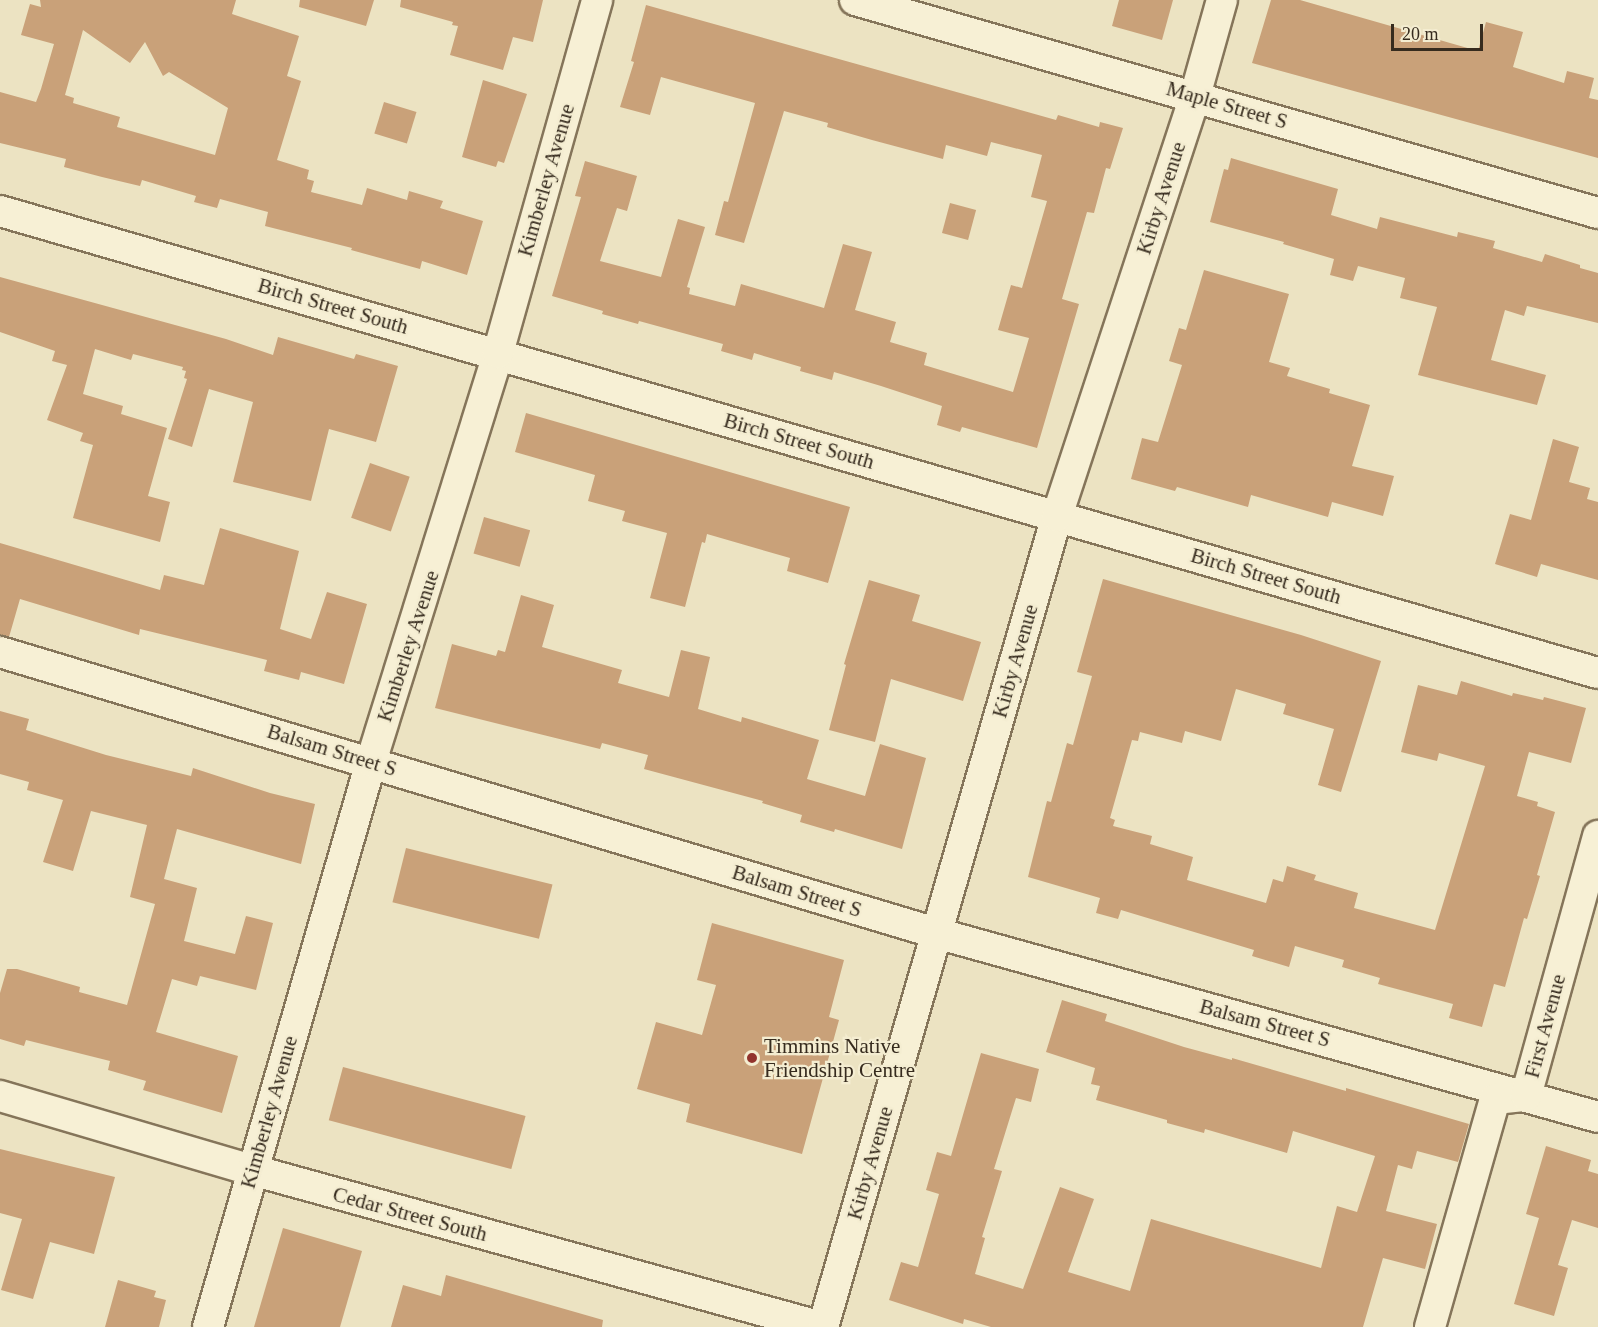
<!DOCTYPE html>
<style>
body{margin:0}
#map{position:relative;width:1598px;height:1327px;overflow:hidden;background:#ece3c2;font-family:"Times New Roman",serif}
div>[style]{position:absolute}
.building>*{inset:0;background:#c9a179;transform-origin:0 0}
.roads{filter:drop-shadow(2px 0 #85755a) drop-shadow(-2px 0 #85755a) drop-shadow(0 2px #85755a) drop-shadow(0 -2px #85755a)}
.minor>*{height:30px;margin:-15px;padding:0 15px;transform-origin:15px;border-radius:15px;background:#f7f0d5}
.dots>*{width:16px;height:16px;translate:-50% -50%;box-sizing:border-box;border:3px solid #f4edd1;border-radius:50%}
span{translate:-50% -50%;white-space:nowrap;text-align:center;line-height:1.15;-webkit-text-stroke:4.5px #f4edd1;paint-order:stroke}
.street-label{font-size:21px;color:#362b1e}
.poi-label{font-size:21px;color:#362b1e}
.left{translate:0 -50%;text-align:left}
.scale{position:absolute;left:1391px;top:24px;width:92px;height:27px;box-sizing:border-box;border:3px solid #362b1e;border-top:0;padding-left:8px;font-size:18px;line-height:21px;white-space:nowrap;color:#362b1e;-webkit-text-stroke:4px #f4edd1;paint-order:stroke}
</style>
<div id="map">
<div class="building">
<div style="clip-path:polygon(evenodd,40px 0,236px 0,232px 14px,299px 36px,287px 76px,301px 81px,277px 160px,309px 170px,307px 179px,314px 181px,311px 192px,362px 205px,367px 188px,407px 200px,409px 191px,443px 201px,440px 208px,483px 221px,467px 275px,422px 261px,420px 269px,351px 250px,352px 248px,265px 226px,268px 212px,220px 199px,217px 208px,194px 202px,196px 196px,142px 180px,140px 186px,102px 177px,64px 167px,66px 159px,0 143px,0 92px,36px 102px,41px 89px,54px 44px,21px 35px,30px 4px,41px 7px,40px 0,83px 30px,130px 63px,145px 42px,163px 76px,169px 72px,228px 108px,215px 155px,117px 127px,120px 117px,73px 103px,74px 98px,65px 95px,83px 30px)"></div>
<div style="clip-path:polygon(300px 0,374px 0,366px 26px,299px 7px)"></div>
<div style="clip-path:polygon(401px 0,543px 0,533px 42px,513px 37px,503px 70px,450px 55px,458px 26px,452px 25px,453px 22px,400px 7px)"></div>
<div style="clip-path:polygon(1119px 0,1173px 0,1162px 40px,1112px 26px)"></div>
<div style="clip-path:polygon(1271px 0,1300px 0,1478px 51px,1486px 22px,1523px 32px,1513px 67px,1564px 83px,1567px 71px,1594px 78px,1589px 98px,1598px 100px,1598px 158px,1252px 63px)"></div>
<div style="clip-path:polygon(646px 5px,1056px 120px,1058px 115px,1099px 127px,1100px 122px,1123px 128px,1110px 169px,1106px 168px,1094px 213px,1087px 212px,1062px 299px,1079px 304px,1037px 448px,962px 427px,960px 432px,937px 425px,942px 406px,881px 386px,834px 372px,832px 380px,800px 371px,801px 367px,754px 353px,752px 360px,721px 351px,723px 344px,639px 321px,638px 324px,602px 314px,603px 311px,552px 296px,581px 197px,575px 196px,585px 161px,637px 176px,627px 211px,617px 208px,600px 261px,661px 277px,678px 219px,705px 227px,687px 287px,690px 288px,689px 294px,735px 306px,741px 284px,824px 308px,843px 244px,872px 252px,855px 310px,896px 322px,890px 342px,927px 353px,924px 365px,1013px 392px,1029px 338px,998px 330px,1011px 285px,1022px 288px,1047px 201px,1031px 197px,1042px 155px,991px 142px,987px 156px,946px 145px,943px 159px,872px 140px,827px 127px,828px 123px,784px 111px,744px 243px,715px 235px,724px 201px,728px 202px,755px 103px,661px 77px,650px 115px,620px 107px,634px 62px,631px 61px)"></div>
<div style="clip-path:polygon(483px 80px,527px 94px,504px 163px,498px 161px,496px 167px,462px 157px)"></div>
<div style="left:384px;top:102px;width:34px;height:33px;rotate:17deg"></div>
<div style="clip-path:polygon(1231px 158px,1338px 189px,1331px 215px,1377px 229px,1380px 217px,1457px 237px,1458px 232px,1495px 241px,1493px 248px,1542px 262px,1545px 254px,1580px 265px,1580px 268px,1598px 273px,1598px 323px,1527px 306px,1524px 316px,1505px 310px,1491px 360px,1546px 375px,1537px 405px,1418px 375px,1437px 307px,1400px 298px,1405px 278px,1358px 266px,1353px 281px,1330px 275px,1334px 259px,1283px 244px,1284px 242px,1210px 222px,1224px 169px,1228px 170px)"></div>
<div style="left:950px;top:203px;width:27px;height:31px;rotate:15deg"></div>
<div style="clip-path:polygon(1204px 270px,1289px 294px,1269px 362px,1290px 368px,1287px 376px,1330px 389px,1329px 393px,1370px 405px,1352px 466px,1394px 476px,1383px 516px,1332px 502px,1328px 517px,1251px 495px,1248px 507px,1177px 487px,1175px 491px,1131px 479px,1142px 438px,1158px 442px,1182px 365px,1169px 361px,1179px 328px,1186px 330px)"></div>
<div style="clip-path:polygon(0 277px,226px 339px,273px 355px,278px 337px,354px 359px,356px 354px,398px 366px,376px 442px,329px 429px,311px 501px,233px 482px,253px 402px,209px 389px,192px 447px,168px 439px,187px 379px,184px 378px,186px 371px,182px 370px,183px 367px,133px 354px,131px 360px,95px 349px,83px 394px,123px 406px,121px 414px,167px 428px,148px 496px,170px 502px,160px 542px,73px 518px,93px 445px,80px 441px,83px 433px,47px 420px,67px 365px,52px 361px,55px 351px,0 332px)"></div>
<div style="clip-path:polygon(526px 413px,850px 507px,828px 583px,787px 571px,790px 558px,707px 534px,705px 543px,702px 542px,685px 607px,650px 598px,667px 533px,622px 521px,625px 511px,588px 501px,595px 475px,515px 452px)"></div>
<div style="clip-path:polygon(1553px 439px,1579px 447px,1569px 482px,1590px 488px,1587px 499px,1598px 502px,1598px 580px,1541px 564px,1537px 577px,1495px 564px,1510px 514px,1531px 520px)"></div>
<div style="left:370px;top:463px;width:42px;height:58px;rotate:19deg"></div>
<div style="left:484px;top:517px;width:48px;height:38px;rotate:16deg"></div>
<div style="clip-path:polygon(220px 528px,299px 551px,280px 629px,311px 639px,327px 592px,367px 604px,344px 684px,301px 672px,299px 680px,264px 671px,267px 660px,140px 629px,139px 635px,20px 599px,9px 637px,0 635px,0 543px,160px 590px,164px 575px,204px 585px)"></div>
<div style="clip-path:polygon(1103px 579px,1301px 635px,1381px 661px,1341px 792px,1318px 785px,1334px 729px,1283px 714px,1286px 704px,1236px 689px,1221px 741px,1185px 731px,1182px 743px,1140px 732px,1138px 741px,1132px 740px,1110px 818px,1115px 820px,1113px 826px,1152px 836px,1150px 844px,1193px 857px,1187px 880px,1266px 903px,1273px 879px,1283px 882px,1287px 866px,1316px 875px,1314px 880px,1358px 893px,1354px 908px,1435px 930px,1485px 766px,1439px 753px,1437px 761px,1401px 752px,1418px 685px,1457px 695px,1461px 681px,1512px 696px,1513px 693px,1543px 700px,1544px 697px,1586px 708px,1571px 763px,1529px 752px,1517px 796px,1538px 802px,1537px 806px,1555px 812px,1537px 875px,1540px 876px,1527px 919px,1524px 918px,1505px 987px,1494px 984px,1482px 1027px,1449px 1018px,1453px 1004px,1378px 984px,1380px 978px,1342px 967px,1344px 960px,1295px 946px,1289px 967px,1252px 956px,1254px 950px,1121px 910px,1118px 919px,1096px 913px,1100px 898px,1028px 877px,1047px 801px,1051px 802px,1067px 743px,1073px 745px,1092px 676px,1077px 672px)"></div>
<div style="clip-path:polygon(869px 580px,920px 595px,912px 621px,981px 642px,963px 701px,891px 679px,875px 742px,829px 730px,846px 665px,844px 664px)"></div>
<div style="clip-path:polygon(521px 595px,554px 605px,542px 647px,622px 670px,618px 683px,669px 697px,681px 650px,710px 657px,698px 709px,741px 722px,742px 717px,819px 740px,807px 779px,865px 796px,880px 744px,926px 758px,902px 849px,835px 829px,834px 832px,800px 822px,802px 815px,762px 803px,763px 801px,644px 769px,648px 755px,602px 743px,600px 749px,435px 708px,452px 644px,496px 656px,498px 650px,505px 652px)"></div>
<div style="clip-path:polygon(0 711px,29px 719px,26px 730px,106px 755px,191px 776px,193px 768px,270px 793px,315px 804px,301px 864px,177px 829px,164px 879px,197px 888px,184px 941px,235px 954px,246px 916px,273px 923px,256px 990px,200px 976px,197px 986px,172px 979px,156px 1032px,238px 1056px,222px 1113px,143px 1090px,146px 1081px,108px 1070px,110px 1061px,26px 1040px,24px 1046px,0 1039px,0 993px,7px 969px,17px 969px,80px 987px,79px 992px,127px 1005px,155px 904px,130px 897px,147px 825px,91px 811px,73px 871px,43px 862px,63px 800px,27px 790px,29px 782px,0 774px)"></div>
<div style="left:406px;top:848px;width:151px;height:56px;rotate:14deg"></div>
<div style="clip-path:polygon(712px 923px,844px 960px,829px 1017px,839px 1020px,802px 1154px,686px 1122px,690px 1104px,637px 1089px,656px 1022px,702px 1035px,716px 985px,697px 980px)"></div>
<div style="clip-path:polygon(1062px 1000px,1107px 1014px,1105px 1021px,1184px 1047px,1232px 1060px,1232px 1058px,1346px 1091px,1346px 1088px,1469px 1124px,1458px 1162px,1417px 1151px,1412px 1169px,1398px 1165px,1386px 1211px,1437px 1224px,1425px 1269px,1383px 1258px,1363px 1327px,991px 1327px,964px 1319px,963px 1324px,889px 1300px,901px 1262px,918px 1267px,939px 1194px,926px 1190px,937px 1152px,951px 1156px,981px 1053px,1039px 1069px,1031px 1102px,1016px 1098px,994px 1169px,1002px 1171px,982px 1237px,985px 1238px,975px 1274px,1023px 1289px,1060px 1187px,1094px 1199px,1068px 1272px,1130px 1291px,1151px 1219px,1321px 1268px,1337px 1206px,1357px 1212px,1375px 1156px,1293px 1131px,1287px 1153px,1205px 1129px,1204px 1133px,1167px 1123px,1167px 1120px,1096px 1100px,1100px 1086px,1091px 1084px,1095px 1068px,1046px 1052px)"></div>
<div style="left:343px;top:1067px;width:189px;height:55px;rotate:15deg"></div>
<div style="clip-path:polygon(1546px 1146px,1591px 1160px,1588px 1171px,1598px 1174px,1598px 1228px,1572px 1220px,1558px 1265px,1568px 1268px,1554px 1316px,1514px 1304px,1539px 1218px,1526px 1214px)"></div>
<div style="clip-path:polygon(0 1149px,115px 1177px,94px 1254px,50px 1242px,33px 1299px,1px 1290px,22px 1219px,0 1213px)"></div>
<div style="clip-path:polygon(283px 1228px,362px 1251px,340px 1327px,254px 1327px)"></div>
<div style="clip-path:polygon(446px 1275px,603px 1320px,602px 1327px,391px 1327px,403px 1285px,441px 1296px)"></div>
<div style="clip-path:polygon(118px 1280px,156px 1291px,154px 1297px,166px 1300px,159px 1327px,105px 1327px)"></div>
</div>
<div class="roads">
<div class="minor">
<div style="left:855px;top:0;width:773px;rotate:16deg"></div>
<div style="left:0;top:211px;width:1663px;rotate:16.13deg"></div>
<div style="left:0;top:652px;width:977px;rotate:16.71deg"></div>
<div style="left:936px;top:933px;width:687px;rotate:15.53deg"></div>
<div style="left:0;top:1096px;width:263px;rotate:16.4deg"></div>
<div style="left:252px;top:1170px;width:591px;rotate:15.4deg"></div>
<div style="left:208px;top:1327px;width:588px;rotate:-73.91deg"></div>
<div style="left:371px;top:762px;width:428px;rotate:-72.7deg"></div>
<div style="left:498px;top:353px;width:367px;rotate:-74.3deg"></div>
<div style="left:823px;top:1327px;width:844px;rotate:-73.91deg"></div>
<div style="left:1057px;top:516px;width:442px;rotate:-71.8deg"></div>
<div style="left:1195px;top:96px;width:100px;rotate:-74.3deg"></div>
<div style="left:1430px;top:1327px;width:237px;rotate:-74.1deg"></div>
<div style="left:1495px;top:1099px;width:31px;rotate:-6deg"></div>
<div style="left:1526px;top:1096px;width:270px;rotate:-74.5deg"></div>
</div>
</div>
<div class="dots">
<div style="left:752px;top:1058px;background:#92332c"></div>
</div>
<div class="street-label">
<span style="left:1227px;top:105px;rotate:16deg">Maple Street S</span>
<span style="left:546px;top:180px;rotate:-74deg">Kimberley Avenue</span>
<span style="left:1161px;top:198px;rotate:-72deg">Kirby Avenue</span>
<span style="left:333px;top:306px;rotate:16deg">Birch Street South</span>
<span style="left:799px;top:441px;rotate:16deg">Birch Street South</span>
<span style="left:1266px;top:576px;rotate:16deg">Birch Street South</span>
<span style="left:408px;top:646px;rotate:-72deg">Kimberley Avenue</span>
<span style="left:1015px;top:661px;rotate:-74deg">Kirby Avenue</span>
<span style="left:332px;top:750px;rotate:17deg">Balsam Street S</span>
<span style="left:797px;top:891px;rotate:17deg">Balsam Street S</span>
<span style="left:1265px;top:1023px;rotate:15deg">Balsam Street S</span>
<span style="left:1545px;top:1026px;rotate:-75deg">First Avenue</span>
<span style="left:269px;top:1112px;rotate:-74deg">Kimberley Avenue</span>
<span style="left:870px;top:1163px;rotate:-74deg">Kirby Avenue</span>
<span style="left:410px;top:1214px;rotate:15deg">Cedar Street South</span>
</div>
<div class="poi-label">
<span class="left" style="left:764px;top:1058px">Timmins Native<br>Friendship Centre</span>
</div>
<div class="scale">20 m</div>
</div>
